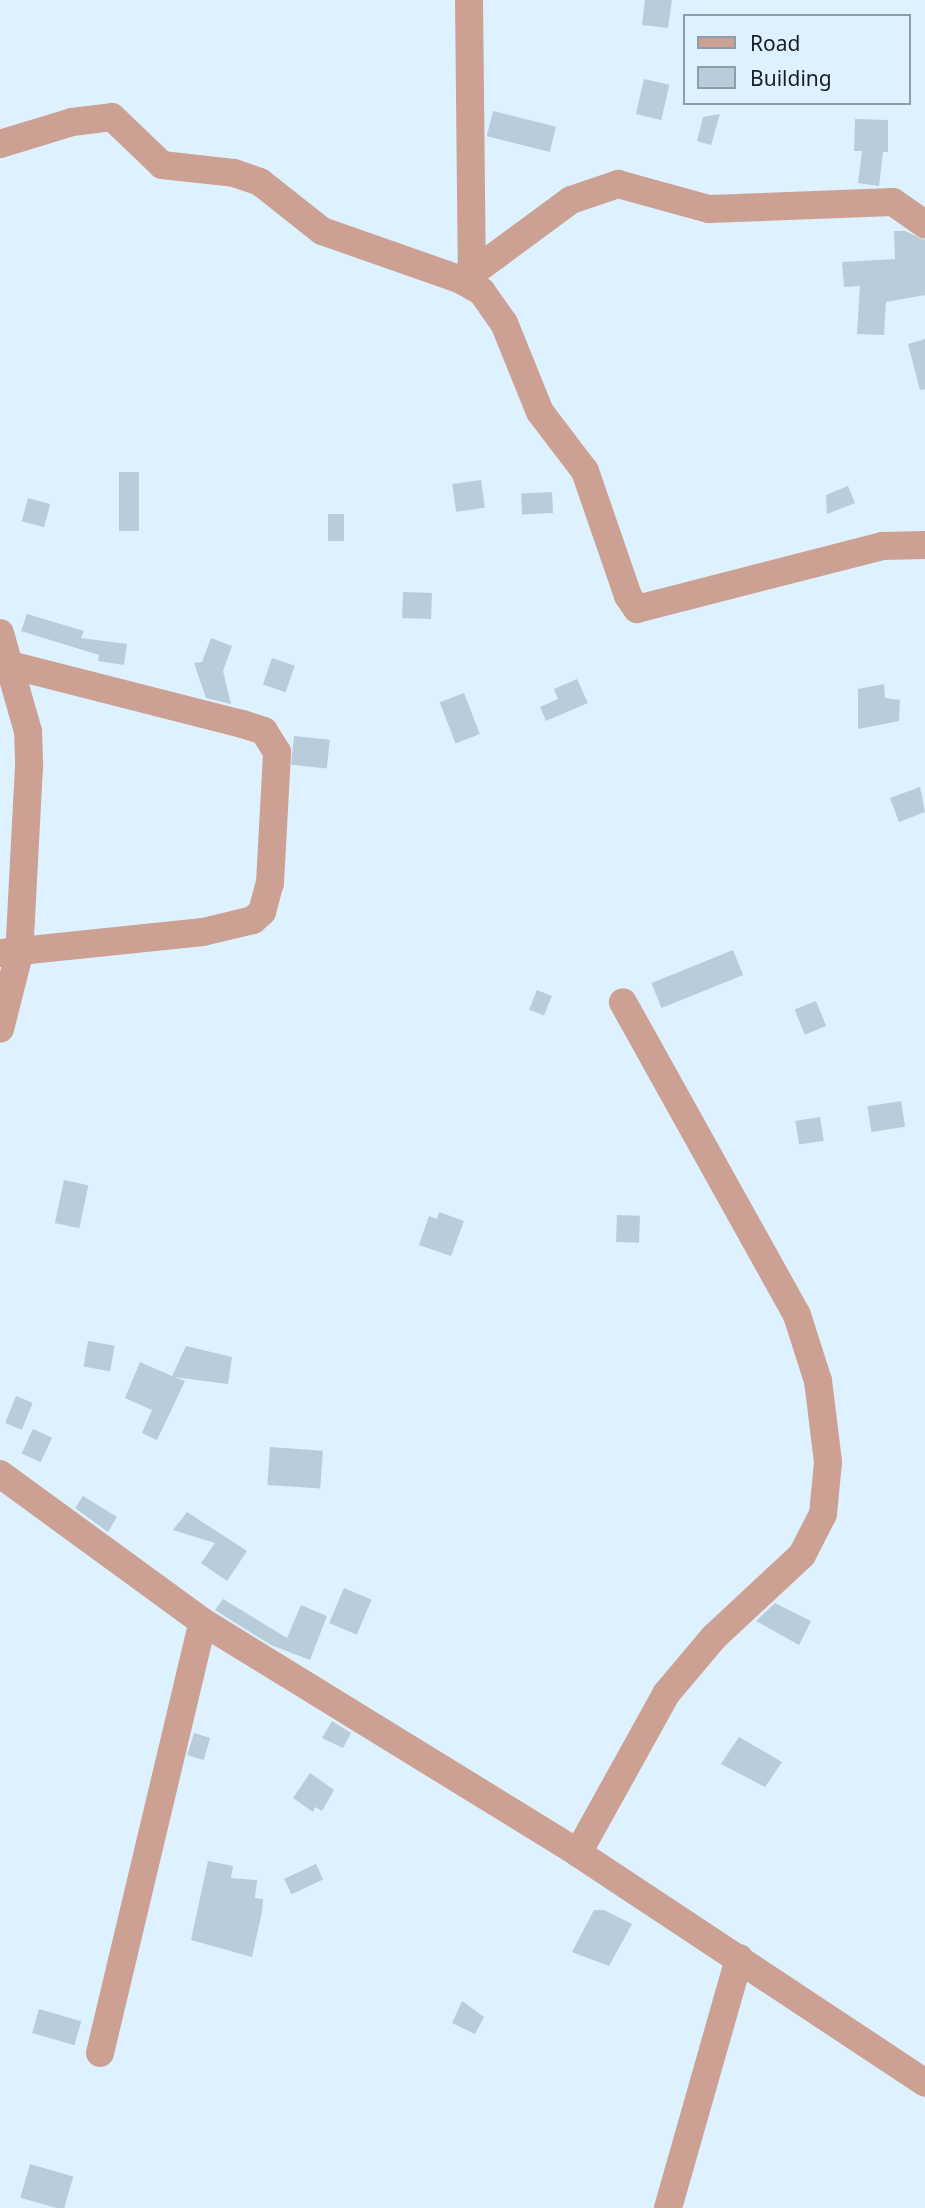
<!DOCTYPE html>
<style>
body{margin:0}
#map{position:relative;width:925px;height:2208px;overflow:hidden;background:#def1ff;font-family:"Noto Sans",sans-serif}
div>[style]{position:absolute}
.building>*{inset:0;background:#b9ccd9;transform-origin:0 0}
.minor>*{height:28px;margin:-14px;padding:0 14px;transform-origin:14px;border-radius:14px;background:#cca193}
span{translate:-50% -50%;white-space:nowrap;text-align:center;line-height:1.15;-webkit-text-stroke:7px #def1ff;paint-order:stroke}
.legend{position:absolute;left:683px;top:14px;width:228px;height:91px;box-sizing:border-box;background:#def1ff;border:2px solid #8f9da7;margin:0;padding:9px 12px;list-style:none;font-size:21px;color:#181f24}
.legend li{display:flex;align-items:center;gap:14px;height:35px}
.legend b{width:35px;border:2px solid #8f9da7}
</style>
<div id="map">
<div class="building">
<div style="clip-path:polygon(645px 0,672px 0,668px 28px,642px 25px)"></div>
<div style="left:644px;top:79px;width:26px;height:36px;rotate:13deg"></div>
<div style="left:493px;top:111px;width:65px;height:26px;rotate:14deg"></div>
<div style="clip-path:polygon(720px 114px,711px 145px,697px 141px,703px 117px)"></div>
<div style="clip-path:polygon(855px 119px,888px 120px,888px 152px,883px 152px,879px 186px,858px 183px,862px 151px,854px 151px)"></div>
<div style="clip-path:polygon(894px 231px,905px 231px,925px 240px,925px 295px,886px 302px,884px 335px,857px 334px,860px 286px,844px 287px,842px 262px,895px 259px)"></div>
<div style="clip-path:polygon(925px 339px,925px 389px,920px 390px,908px 344px)"></div>
<div style="left:119px;top:472px;width:20px;height:59px"></div>
<div style="left:481px;top:480px;width:28px;height:29px;rotate:82deg"></div>
<div style="clip-path:polygon(848px 486px,855px 503px,827px 514px,826px 495px)"></div>
<div style="left:552px;top:492px;width:21px;height:31px;rotate:87deg"></div>
<div style="left:28px;top:498px;width:23px;height:24px;rotate:15deg"></div>
<div style="left:328px;top:514px;width:16px;height:27px"></div>
<div style="left:403px;top:592px;width:29px;height:26px;rotate:2deg"></div>
<div style="clip-path:polygon(27px 614px,84px 631px,81px 638px,127px 644px,124px 665px,98px 661px,99px 655px,21px 631px)"></div>
<div style="clip-path:polygon(211px 638px,232px 646px,223px 671px,231px 704px,206px 698px,194px 663px,202px 662px)"></div>
<div style="left:272px;top:658px;width:24px;height:28px;rotate:19deg"></div>
<div style="clip-path:polygon(577px 679px,588px 703px,546px 721px,540px 707px,558px 699px,554px 689px)"></div>
<div style="clip-path:polygon(884px 684px,885px 698px,900px 700px,899px 721px,858px 729px,858px 689px)"></div>
<div style="left:464px;top:693px;width:44px;height:26px;rotate:69deg"></div>
<div style="left:294px;top:736px;width:36px;height:29px;rotate:6deg"></div>
<div style="clip-path:polygon(920px 787px,925px 812px,899px 822px,890px 798px)"></div>
<div style="left:733px;top:950px;width:27px;height:88px;rotate:68deg"></div>
<div style="left:537px;top:990px;width:16px;height:21px;rotate:22deg"></div>
<div style="left:816px;top:1001px;width:27px;height:23px;rotate:68deg"></div>
<div style="left:901px;top:1101px;width:26px;height:34px;rotate:81deg"></div>
<div style="left:820px;top:1117px;width:24px;height:25px;rotate:81deg"></div>
<div style="left:64px;top:1180px;width:25px;height:44px;rotate:12deg"></div>
<div style="clip-path:polygon(439px 1212px,464px 1221px,451px 1256px,419px 1245px,429px 1216px,437px 1219px)"></div>
<div style="left:617px;top:1215px;width:23px;height:27px;rotate:2deg"></div>
<div style="left:88px;top:1341px;width:27px;height:26px;rotate:10deg"></div>
<div style="clip-path:polygon(186px 1346px,232px 1357px,228px 1384px,174px 1377px,185px 1381px,157px 1440px,142px 1433px,152px 1410px,125px 1398px,140px 1362px,172px 1376px)"></div>
<div style="left:16px;top:1396px;width:18px;height:29px;rotate:22deg"></div>
<div style="left:33px;top:1429px;width:21px;height:27px;rotate:25deg"></div>
<div style="left:270px;top:1447px;width:53px;height:38px;rotate:4deg"></div>
<div style="clip-path:polygon(83px 1496px,117px 1517px,108px 1532px,75px 1508px)"></div>
<div style="clip-path:polygon(187px 1512px,247px 1551px,227px 1581px,201px 1563px,215px 1543px,173px 1530px)"></div>
<div style="left:344px;top:1588px;width:30px;height:38px;rotate:23deg"></div>
<div style="clip-path:polygon(223px 1599px,287px 1638px,301px 1605px,327px 1616px,310px 1660px,271px 1645px,215px 1610px)"></div>
<div style="clip-path:polygon(775px 1603px,811px 1621px,799px 1645px,756px 1621px)"></div>
<div style="clip-path:polygon(332px 1721px,351px 1733px,343px 1748px,322px 1738px)"></div>
<div style="left:194px;top:1733px;width:17px;height:23px;rotate:17deg"></div>
<div style="clip-path:polygon(739px 1737px,782px 1762px,765px 1787px,721px 1764px)"></div>
<div style="clip-path:polygon(310px 1773px,334px 1790px,322px 1811px,315px 1807px,313px 1812px,293px 1798px)"></div>
<div style="clip-path:polygon(208px 1861px,233px 1866px,231px 1878px,257px 1880px,255px 1898px,263px 1899px,262px 1912px,252px 1957px,191px 1940px)"></div>
<div style="left:316px;top:1864px;width:17px;height:35px;rotate:65deg"></div>
<div style="clip-path:polygon(594px 1910px,604px 1910px,632px 1924px,609px 1966px,572px 1952px)"></div>
<div style="clip-path:polygon(462px 2001px,484px 2017px,475px 2034px,452px 2023px)"></div>
<div style="left:39px;top:2009px;width:44px;height:25px;rotate:16deg"></div>
<div style="left:30px;top:2164px;width:45px;height:35px;rotate:16deg"></div>
</div>
<div class="minor">
<div style="left:469px;top:0;width:285px;rotate:89.4deg"></div>
<div style="left:0;top:144px;width:75px;rotate:-17deg"></div>
<div style="left:72px;top:122px;width:40px;rotate:-7.1deg"></div>
<div style="left:112px;top:117px;width:69px;rotate:43.8deg"></div>
<div style="left:162px;top:165px;width:72px;rotate:6.3deg"></div>
<div style="left:234px;top:173px;width:28px;rotate:19deg"></div>
<div style="left:260px;top:182px;width:79px;rotate:38.3deg"></div>
<div style="left:322px;top:231px;width:145px;rotate:19.3deg"></div>
<div style="left:459px;top:279px;width:26px;rotate:29deg"></div>
<div style="left:482px;top:292px;width:38px;rotate:55deg"></div>
<div style="left:504px;top:323px;width:96px;rotate:68deg"></div>
<div style="left:540px;top:412px;width:74px;rotate:52.7deg"></div>
<div style="left:585px;top:471px;width:132px;rotate:71deg"></div>
<div style="left:628px;top:596px;width:16px;rotate:55deg"></div>
<div style="left:637px;top:609px;width:254px;rotate:-14.4deg"></div>
<div style="left:883px;top:546px;width:42px;rotate:-1.4deg"></div>
<div style="left:472px;top:273px;width:123px;rotate:-36.4deg"></div>
<div style="left:571px;top:200px;width:50px;rotate:-18.8deg"></div>
<div style="left:618px;top:184px;width:94px;rotate:15.4deg"></div>
<div style="left:709px;top:209px;width:184px;rotate:-2.2deg"></div>
<div style="left:893px;top:202px;width:39px;rotate:35deg"></div>
<div style="left:0;top:633px;width:102px;rotate:74.1deg"></div>
<div style="left:28px;top:731px;width:35px;rotate:88deg"></div>
<div style="left:29px;top:766px;width:188px;rotate:93deg"></div>
<div style="left:19px;top:954px;width:77px;rotate:104.2deg"></div>
<div style="left:0;top:953px;width:204px;rotate:-5.9deg"></div>
<div style="left:203px;top:932px;width:51px;rotate:-13.5deg"></div>
<div style="left:253px;top:920px;width:12px;rotate:-42deg"></div>
<div style="left:262px;top:912px;width:30px;rotate:-75deg"></div>
<div style="left:270px;top:883px;width:131px;rotate:-86.9deg"></div>
<div style="left:277px;top:752px;width:25px;rotate:-122deg"></div>
<div style="left:264px;top:731px;width:23px;rotate:-162deg"></div>
<div style="left:242px;top:724px;width:239px;rotate:-165.7deg"></div>
<div style="left:0;top:1474px;width:251px;rotate:36.1deg"></div>
<div style="left:203px;top:1622px;width:440px;rotate:31.6deg"></div>
<div style="left:578px;top:1853px;width:416px;rotate:33.5deg"></div>
<div style="left:578px;top:1853px;width:182px;rotate:-61deg"></div>
<div style="left:666px;top:1694px;width:75px;rotate:-49.9deg"></div>
<div style="left:714px;top:1637px;width:120px;rotate:-43deg"></div>
<div style="left:802px;top:1555px;width:46px;rotate:-62.9deg"></div>
<div style="left:823px;top:1514px;width:52px;rotate:-84.5deg"></div>
<div style="left:828px;top:1462px;width:82px;rotate:-97deg"></div>
<div style="left:818px;top:1381px;width:69px;rotate:-107.7deg"></div>
<div style="left:797px;top:1315px;width:358px;rotate:-119.1deg"></div>
<div style="left:100px;top:2053px;width:443px;rotate:-76.6deg"></div>
<div style="left:668px;top:2208px;width:260px;rotate:-74.1deg"></div>
</div>
<ul class="legend">
<li><b style="height:9px;background:#cca193"></b>Road</li>
<li><b style="height:19px;background:#b9ccd9"></b>Building</li>
</ul>
</div>
